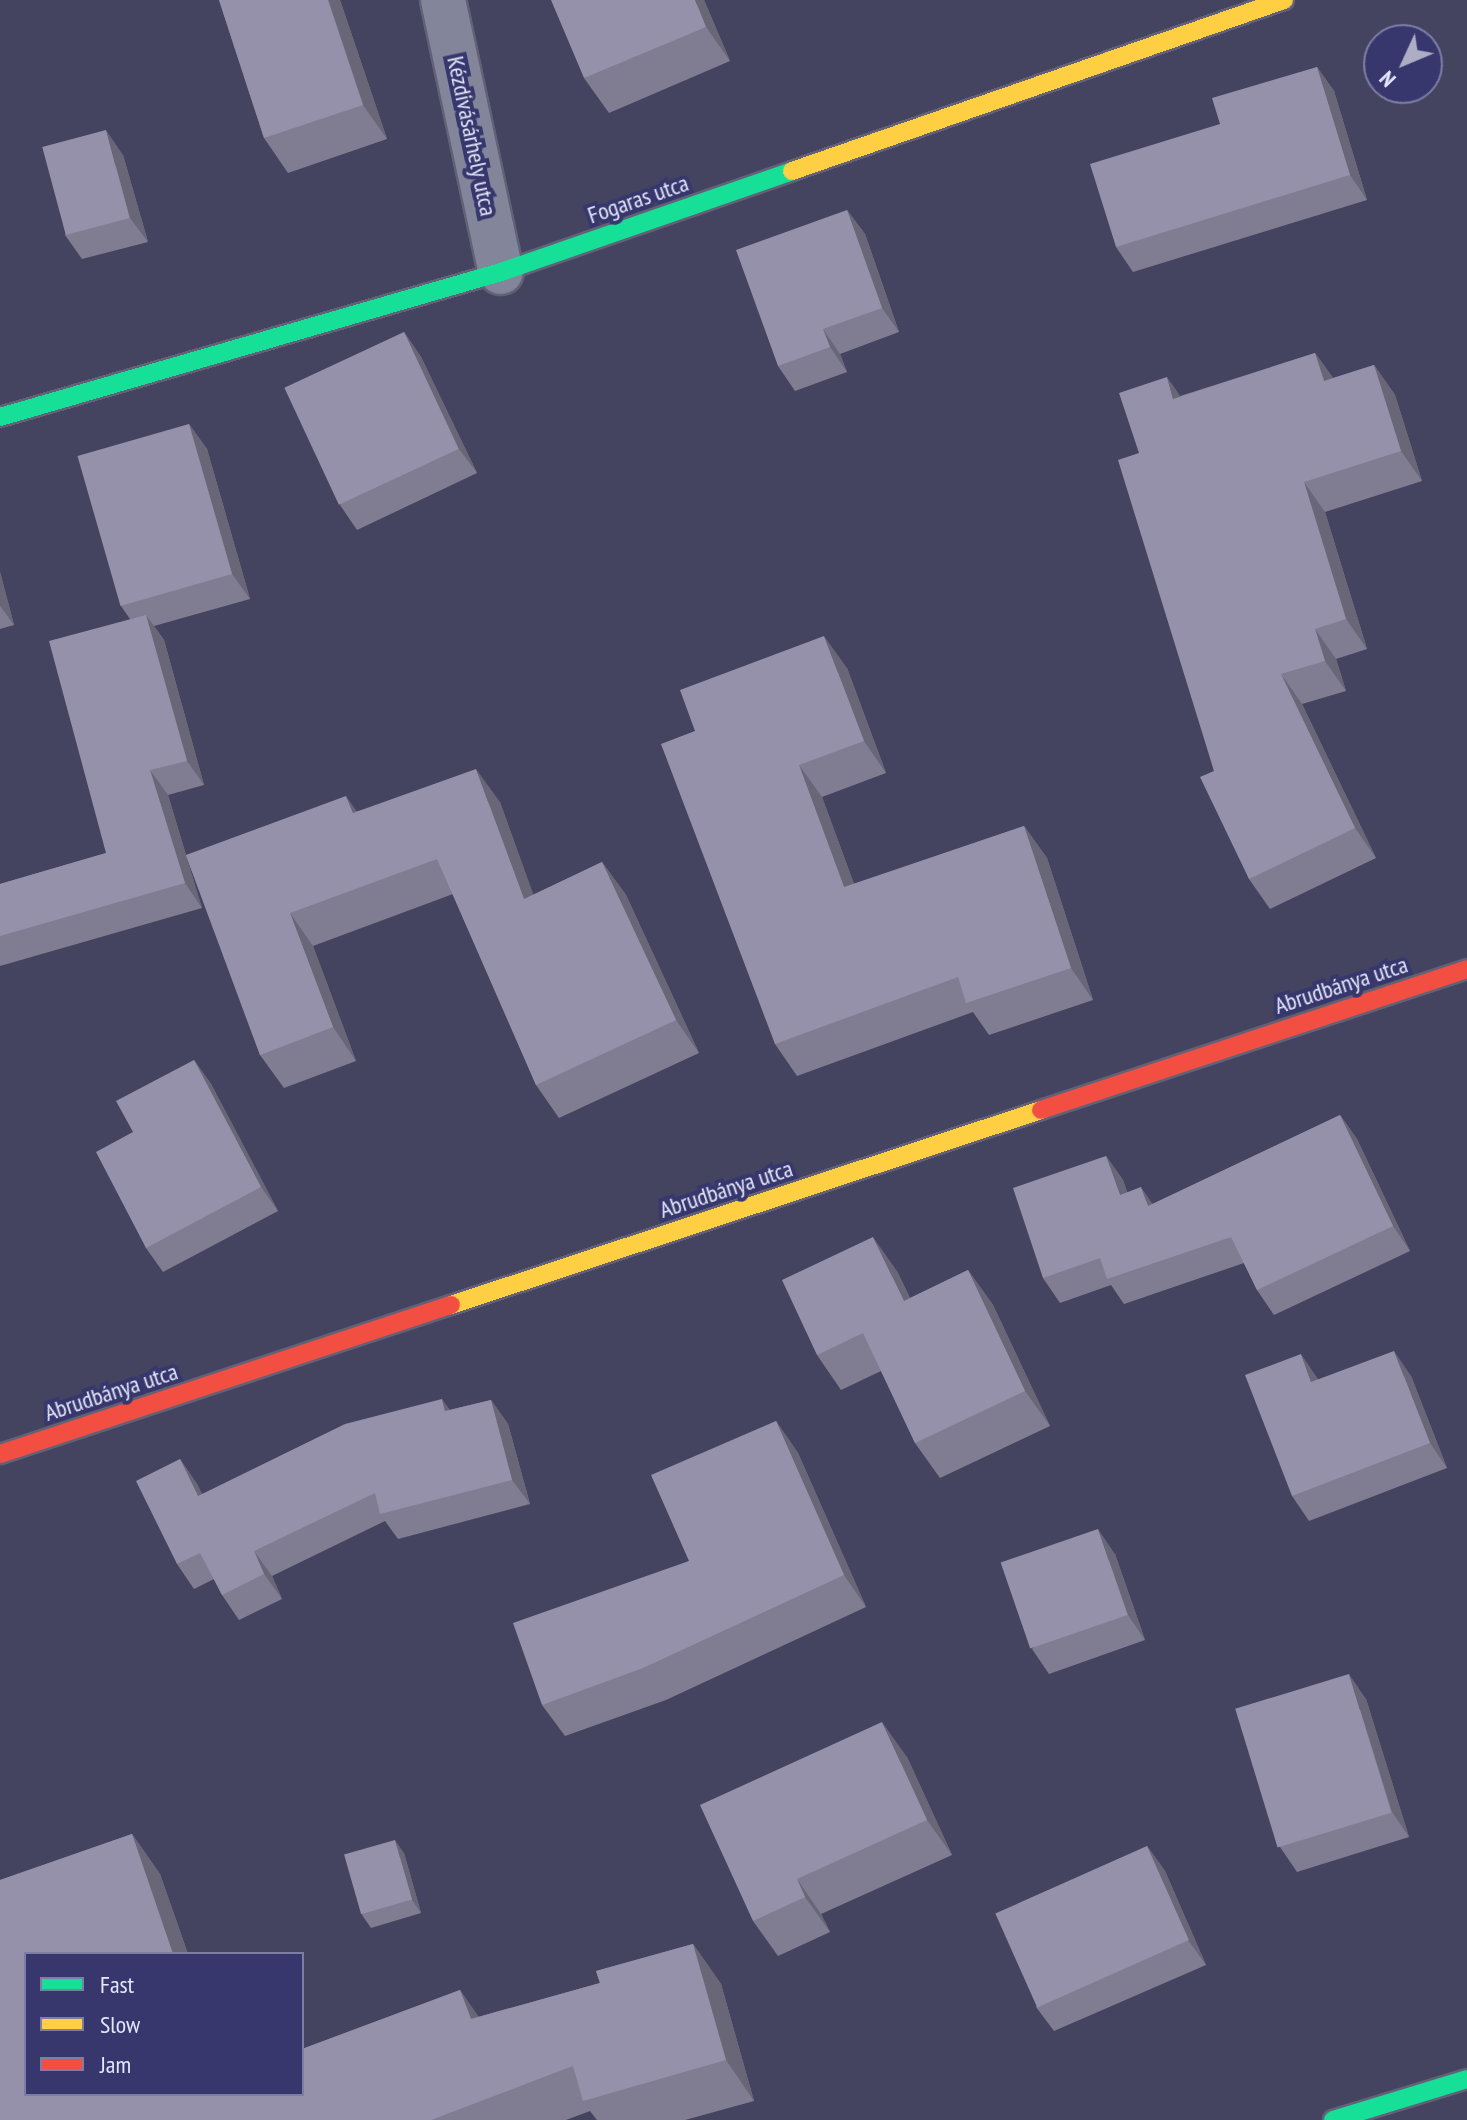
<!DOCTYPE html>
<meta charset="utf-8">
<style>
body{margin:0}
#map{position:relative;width:1467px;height:2120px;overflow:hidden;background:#444460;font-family:"PT Sans Narrow",sans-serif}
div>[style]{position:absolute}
.roads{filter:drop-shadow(2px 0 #626177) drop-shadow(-2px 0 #626177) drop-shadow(0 2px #626177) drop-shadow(0 -2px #626177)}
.street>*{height:44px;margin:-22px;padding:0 22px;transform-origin:22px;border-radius:22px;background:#83859b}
.fast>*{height:18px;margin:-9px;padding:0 9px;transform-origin:9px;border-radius:9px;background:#16e098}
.slow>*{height:18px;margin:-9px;padding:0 9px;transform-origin:9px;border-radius:9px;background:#ffcf43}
.jam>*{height:18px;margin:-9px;padding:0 9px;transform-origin:9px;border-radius:9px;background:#f24e42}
.wall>*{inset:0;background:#807d92}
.shaded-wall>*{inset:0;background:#686677}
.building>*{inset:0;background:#9591aa;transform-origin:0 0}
span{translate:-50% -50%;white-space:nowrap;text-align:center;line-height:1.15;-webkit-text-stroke:8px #37376d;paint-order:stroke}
.street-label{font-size:24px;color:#e5e7fb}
.legend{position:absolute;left:24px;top:1952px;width:280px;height:144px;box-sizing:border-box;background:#37376d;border:2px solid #7d7da6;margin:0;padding:10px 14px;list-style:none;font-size:24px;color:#e5e7fb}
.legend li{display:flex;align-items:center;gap:16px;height:40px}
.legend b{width:40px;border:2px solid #7d7da6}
.north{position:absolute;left:1363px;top:24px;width:80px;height:80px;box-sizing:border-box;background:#37376d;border:2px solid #7d7da6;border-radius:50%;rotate:226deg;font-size:22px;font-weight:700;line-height:32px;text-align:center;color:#e5e7fb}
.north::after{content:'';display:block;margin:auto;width:28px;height:36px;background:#adaec5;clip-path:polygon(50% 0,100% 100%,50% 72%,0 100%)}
</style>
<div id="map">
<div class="roads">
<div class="street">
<div style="left:443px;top:0;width:278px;rotate:78deg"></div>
</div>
<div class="fast">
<div style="left:0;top:417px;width:522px;rotate:-16.14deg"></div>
<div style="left:501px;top:272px;width:308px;rotate:-19.1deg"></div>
<div style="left:1333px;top:2120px;width:140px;rotate:-17deg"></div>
</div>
<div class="slow">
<div style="left:792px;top:171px;width:521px;rotate:-19.17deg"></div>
<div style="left:451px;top:1305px;width:621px;rotate:-18.29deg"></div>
</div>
<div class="jam">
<div style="left:1041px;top:1110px;width:449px;rotate:-18.3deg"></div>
<div style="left:0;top:1454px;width:475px;rotate:-18.3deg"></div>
</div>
</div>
<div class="wall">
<div style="clip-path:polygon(219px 0,340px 0,387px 139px,288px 173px,264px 138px)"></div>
<div style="clip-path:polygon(704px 0,730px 61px,609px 113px,584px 78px)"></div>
<div style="clip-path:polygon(1317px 67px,1334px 91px,1367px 200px,1133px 272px,1116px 247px,1220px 124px)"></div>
<div style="clip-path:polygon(123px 155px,148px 242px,82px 259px,65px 235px)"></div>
<div style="clip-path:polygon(847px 210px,865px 234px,899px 332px,840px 354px,847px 372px,795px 391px,778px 366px)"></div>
<div style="clip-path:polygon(404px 332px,421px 357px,477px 473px,357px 530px,340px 505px)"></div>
<div style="clip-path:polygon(1315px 353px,1333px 378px,1374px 365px,1395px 395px,1422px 481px,1325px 512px,1367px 649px,1336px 659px,1346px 691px,1302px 704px,1376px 858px,1270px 909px,1249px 879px,1214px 771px,1139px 453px,1180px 396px)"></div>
<div style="clip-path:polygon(189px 424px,207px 449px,250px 599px,154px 626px,164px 640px,204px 785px,168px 795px,186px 855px,357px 811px,500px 802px,533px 895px,602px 862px,626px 895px,699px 1053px,559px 1118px,536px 1085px,453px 894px,313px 946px,356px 1061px,284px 1088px,260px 1055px,186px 856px,202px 908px,0 966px,0 884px,106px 853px,130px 619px,121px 606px)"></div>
<div style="clip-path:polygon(0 572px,14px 625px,0 629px)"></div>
<div style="clip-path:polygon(847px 668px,886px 773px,822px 797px,854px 884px,1024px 826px,1047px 858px,1093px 1000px,989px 1035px,973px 1012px,797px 1076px,775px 1044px,695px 731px)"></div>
<div style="clip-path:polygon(194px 1060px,211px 1084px,278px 1211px,163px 1272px,146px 1248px,133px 1132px)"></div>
<div style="clip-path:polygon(1340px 1115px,1357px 1139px,1410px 1251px,1274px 1315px,1257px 1290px,1244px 1263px,1124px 1304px,1111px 1285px,1060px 1303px,1043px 1278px,1106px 1156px,1123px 1180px,1127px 1192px,1153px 1204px)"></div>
<div style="clip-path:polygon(968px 1270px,993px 1305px,1050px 1426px,940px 1478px,915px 1443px,881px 1371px,841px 1390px,817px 1355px,897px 1271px,910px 1298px)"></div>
<div style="clip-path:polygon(1411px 1376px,1447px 1468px,1309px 1521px,1292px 1496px,1318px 1380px)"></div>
<div style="clip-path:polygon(491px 1400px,508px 1424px,530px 1504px,398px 1539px,385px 1521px,272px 1576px,282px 1599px,239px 1620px,222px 1595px,214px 1579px,194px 1589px,177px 1564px,180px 1459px,197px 1484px,202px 1494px,450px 1410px)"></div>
<div style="clip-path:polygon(776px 1421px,798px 1453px,866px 1607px,666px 1700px,565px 1736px,542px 1705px,689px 1561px)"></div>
<div style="clip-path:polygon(1115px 1554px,1145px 1640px,1049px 1674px,1032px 1649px)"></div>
<div style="clip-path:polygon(1366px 1699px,1409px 1837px,1297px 1872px,1280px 1847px)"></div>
<div style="clip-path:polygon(907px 1757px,952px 1855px,821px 1914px,830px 1932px,778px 1956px,753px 1921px)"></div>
<div style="clip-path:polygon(132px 1834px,160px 1874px,188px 1954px,26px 1954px,26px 2094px,302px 2094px,302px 2049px,460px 1990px,478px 2017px,600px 1983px,596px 1971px,693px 1944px,721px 1984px,754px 2101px,685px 2120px,597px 2120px,590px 2111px,566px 2120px,0 2120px,0 1880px)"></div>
<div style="clip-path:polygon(1147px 1846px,1165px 1871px,1206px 1965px,1054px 2031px,1036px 2007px)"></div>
<div style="clip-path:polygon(404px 1853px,421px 1913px,371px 1928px,362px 1915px)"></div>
</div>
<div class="shaded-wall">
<div style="clip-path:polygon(328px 0,340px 0,387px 139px,363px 105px)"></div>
<div style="clip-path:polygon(695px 0,704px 0,730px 61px,706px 27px)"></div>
<div style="clip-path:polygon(1317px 67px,1334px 91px,1367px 200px,1350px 175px)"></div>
<div style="clip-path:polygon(106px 130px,123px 155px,148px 242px,130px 218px)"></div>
<div style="clip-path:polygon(847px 210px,865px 234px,899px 332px,882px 308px)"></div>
<div style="clip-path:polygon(823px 329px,840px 354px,847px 372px,830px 347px)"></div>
<div style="clip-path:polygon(404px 332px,421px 357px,477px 473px,459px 449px)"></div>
<div style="clip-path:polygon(1315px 353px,1337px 383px,1324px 381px)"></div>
<div style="clip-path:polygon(1374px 365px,1395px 395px,1422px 481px,1401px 451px)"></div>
<div style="clip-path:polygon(1167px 377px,1188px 407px,1173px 399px)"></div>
<div style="clip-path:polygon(189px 424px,207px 449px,250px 599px,232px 574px)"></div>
<div style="clip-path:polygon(1304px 482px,1325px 512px,1367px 649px,1346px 619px)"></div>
<div style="clip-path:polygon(0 572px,14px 625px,0 606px)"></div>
<div style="clip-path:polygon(146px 615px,164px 640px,204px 785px,187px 761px)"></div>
<div style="clip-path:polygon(1315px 629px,1336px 659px,1346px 691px,1325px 661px)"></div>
<div style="clip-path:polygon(824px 636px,847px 668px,886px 773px,864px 741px)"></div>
<div style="clip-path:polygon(1281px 674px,1302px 704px,1376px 858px,1355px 828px)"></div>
<div style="clip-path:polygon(799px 765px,822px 797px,867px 919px,844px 887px)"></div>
<div style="clip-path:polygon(476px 769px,500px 802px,547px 932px,524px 899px)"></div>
<div style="clip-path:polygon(150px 770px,168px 795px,202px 908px,185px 883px)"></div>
<div style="clip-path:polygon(346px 796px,369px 829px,353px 813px)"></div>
<div style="clip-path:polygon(1024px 826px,1047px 858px,1093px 1000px,1071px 968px)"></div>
<div style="clip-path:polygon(602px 862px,626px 895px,699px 1053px,676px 1020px)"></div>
<div style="clip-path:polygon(290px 913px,313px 946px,356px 1061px,333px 1027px)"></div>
<div style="clip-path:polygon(194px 1060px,211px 1084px,278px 1211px,261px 1187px)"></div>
<div style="clip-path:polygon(1340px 1115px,1357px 1139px,1410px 1251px,1393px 1226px)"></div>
<div style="clip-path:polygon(1106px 1156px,1123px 1180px,1137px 1219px,1120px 1195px)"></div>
<div style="clip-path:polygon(1141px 1187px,1158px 1212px,1148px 1206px)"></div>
<div style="clip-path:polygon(873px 1237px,897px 1271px,928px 1336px,904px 1301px)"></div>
<div style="clip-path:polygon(968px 1270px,993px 1305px,1050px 1426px,1025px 1391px)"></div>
<div style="clip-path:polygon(1394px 1351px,1411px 1376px,1447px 1468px,1430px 1443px)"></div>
<div style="clip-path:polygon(1301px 1354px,1318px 1379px,1329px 1407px,1311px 1382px)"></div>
<div style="clip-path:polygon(442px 1399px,460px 1424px,445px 1411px)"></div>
<div style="clip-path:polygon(491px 1400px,508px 1424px,530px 1504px,512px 1480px)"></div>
<div style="clip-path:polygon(776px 1421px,798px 1453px,866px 1607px,844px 1575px)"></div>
<div style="clip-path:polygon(180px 1459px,197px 1484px,215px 1521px,198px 1496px)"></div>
<div style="clip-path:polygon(1098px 1529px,1115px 1554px,1145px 1640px,1128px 1615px)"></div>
<div style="clip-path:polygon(254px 1551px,272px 1576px,282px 1599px,264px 1574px)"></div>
<div style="clip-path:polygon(1349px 1674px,1366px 1699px,1409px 1837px,1392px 1812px)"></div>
<div style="clip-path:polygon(882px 1722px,907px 1757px,952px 1855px,927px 1820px)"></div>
<div style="clip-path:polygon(132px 1834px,160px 1874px,188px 1954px,173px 1954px)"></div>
<div style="clip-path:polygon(395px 1840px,404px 1853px,421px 1913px,412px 1900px)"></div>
<div style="clip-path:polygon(1147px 1846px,1165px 1871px,1206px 1965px,1188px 1940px)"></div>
<div style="clip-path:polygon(797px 1879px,821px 1914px,830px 1932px,805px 1897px)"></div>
<div style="clip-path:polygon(693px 1944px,721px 1984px,754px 2101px,726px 2060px)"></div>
<div style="clip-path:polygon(460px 1990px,488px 2030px,471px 2019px)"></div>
</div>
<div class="building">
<div style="clip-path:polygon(219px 0,328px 0,363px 105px,264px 138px)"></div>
<div style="clip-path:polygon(551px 0,695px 0,706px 27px,584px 78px)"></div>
<div style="clip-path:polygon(1317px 67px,1350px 175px,1116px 247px,1090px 164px,1220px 124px,1212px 98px)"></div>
<div style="left:106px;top:130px;width:91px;height:66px;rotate:75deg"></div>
<div style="clip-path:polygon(847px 210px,882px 308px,823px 329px,830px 347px,778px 366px,736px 250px)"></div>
<div style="left:404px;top:332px;width:129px;height:132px;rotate:65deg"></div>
<div style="clip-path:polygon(1315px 353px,1324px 381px,1374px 365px,1401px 451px,1304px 482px,1346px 619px,1315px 629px,1325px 661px,1281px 674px,1355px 828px,1249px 879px,1200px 777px,1214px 771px,1118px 460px,1139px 453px,1119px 393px,1167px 377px,1173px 399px)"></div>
<div style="left:189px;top:424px;width:156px;height:116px;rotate:74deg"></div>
<div style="clip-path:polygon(146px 615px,187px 761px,150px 770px,185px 883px,0 936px,0 884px,106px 853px,49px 641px)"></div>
<div style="clip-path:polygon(824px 636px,864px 741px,799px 765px,844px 887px,1024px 826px,1071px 968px,966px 1003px,958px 977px,775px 1044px,661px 744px,695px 731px,680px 690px)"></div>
<div style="clip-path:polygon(476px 769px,524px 899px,602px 862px,676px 1020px,536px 1085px,437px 859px,290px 913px,333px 1027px,260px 1055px,186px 855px,346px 796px,353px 813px)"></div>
<div style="clip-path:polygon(194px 1060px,261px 1187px,146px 1248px,96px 1152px,133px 1132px,116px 1101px)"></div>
<div style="clip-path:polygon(1340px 1115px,1393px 1226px,1257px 1290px,1231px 1237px,1107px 1279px,1100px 1258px,1043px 1278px,1013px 1188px,1106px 1156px,1120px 1195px,1141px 1187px,1148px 1206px)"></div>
<div style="clip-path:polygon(873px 1237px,904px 1301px,968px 1270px,1025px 1391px,915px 1443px,863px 1333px,817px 1355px,782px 1280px)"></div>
<div style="clip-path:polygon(1394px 1351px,1430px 1443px,1292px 1496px,1245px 1375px,1301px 1354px,1311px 1382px)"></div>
<div style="clip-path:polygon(442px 1399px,445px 1411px,491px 1400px,512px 1480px,380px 1514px,375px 1493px,254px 1551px,264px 1574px,222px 1595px,200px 1553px,177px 1564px,136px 1481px,180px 1459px,198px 1496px,345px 1424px)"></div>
<div style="clip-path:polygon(776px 1421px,844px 1575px,643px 1668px,542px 1705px,513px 1623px,689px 1561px,651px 1475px)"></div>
<div style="left:1098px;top:1529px;width:91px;height:103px;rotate:71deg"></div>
<div style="left:1349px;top:1674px;width:145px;height:119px;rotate:73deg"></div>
<div style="clip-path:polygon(882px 1722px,927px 1820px,797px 1879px,805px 1897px,753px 1921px,700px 1805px)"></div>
<div style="clip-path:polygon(132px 1834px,173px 1954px,26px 1954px,26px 2094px,302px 2094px,302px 2049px,460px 1990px,471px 2019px,600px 1983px,596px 1971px,693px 1944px,726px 2060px,583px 2101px,573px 2066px,431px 2120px,0 2120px,0 1880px)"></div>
<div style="left:395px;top:1840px;width:62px;height:53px;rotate:74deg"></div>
<div style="left:1147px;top:1846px;width:103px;height:166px;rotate:66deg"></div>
</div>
<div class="street-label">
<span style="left:472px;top:136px;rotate:78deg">Kézdivásárhely utca</span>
<span style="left:638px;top:199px;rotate:-19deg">Fogaras utca</span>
<span style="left:1341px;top:985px;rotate:-18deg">Abrudbánya utca</span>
<span style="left:726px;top:1189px;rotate:-18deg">Abrudbánya utca</span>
<span style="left:111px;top:1392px;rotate:-18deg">Abrudbánya utca</span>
</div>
<ul class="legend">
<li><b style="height:10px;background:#16e098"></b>Fast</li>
<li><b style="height:10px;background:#ffcf43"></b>Slow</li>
<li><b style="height:10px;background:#f24e42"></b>Jam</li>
</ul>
<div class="north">N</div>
</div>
